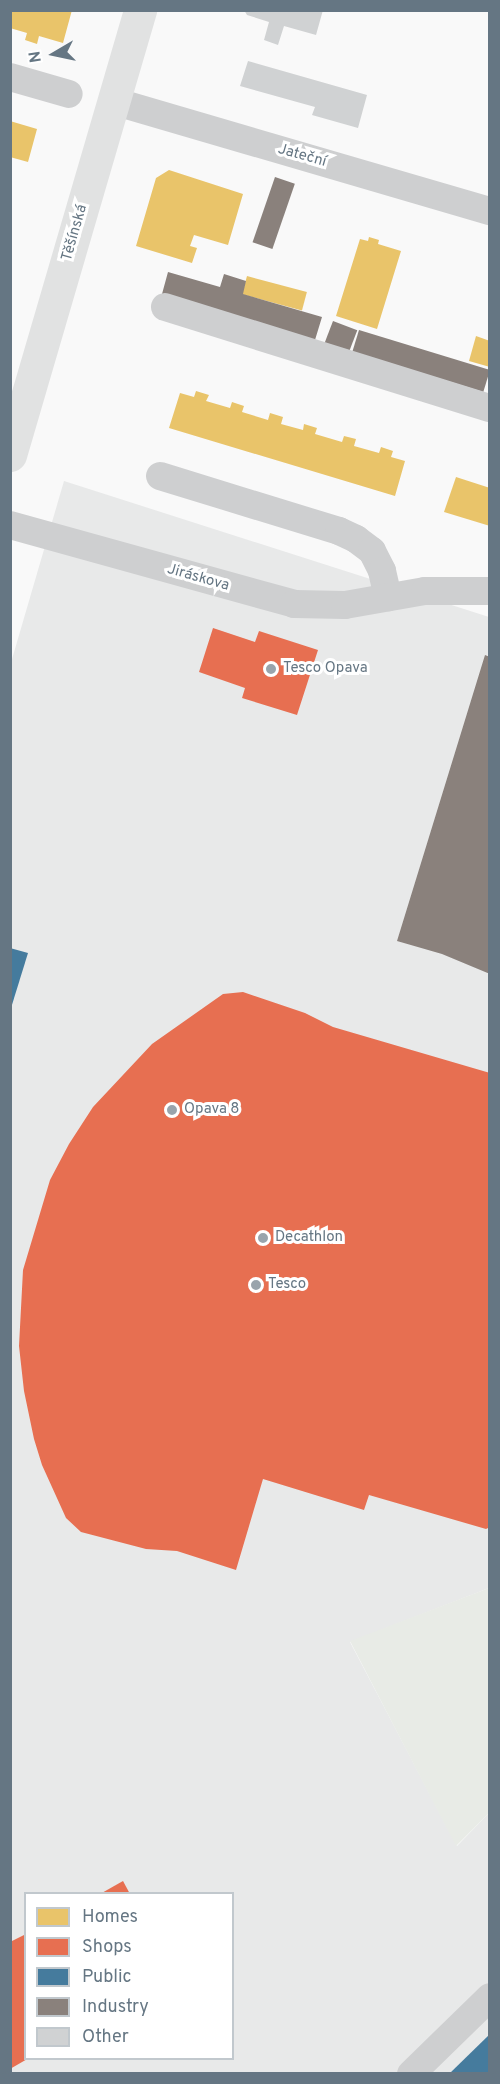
<!DOCTYPE html>
<meta charset="utf-8">
<style>
body{margin:0}
#map{position:relative;width:500px;height:2084px;overflow:hidden;background:#f9f9f9;font-family:Overpass,sans-serif}
div>[style]{position:absolute}
.built>*{inset:0;background:#e8e9e9}
.green>*{inset:0;background:#e8ebe6}
.homes>*{inset:0;background:#e9c46a;transform-origin:0 0}
.shops>*{inset:0;background:#e76f51}
.public>*{inset:0;background:#457b9d}
.industry>*{inset:0;background:#8a817c;transform-origin:0 0}
.building>*{inset:0;background:#d0d2d3}
.street>*{height:28px;margin:-14px;padding:0 14px;transform-origin:14px;border-radius:14px;background:#cecfd0}
.secondary>*{height:33px;margin:-16.5px;padding:0 16.5px;transform-origin:16.5px;border-radius:16.5px;background:#e1e2e2}
.dots>*{width:16px;height:16px;translate:-50% -50%;box-sizing:border-box;border:3px solid #fff;border-radius:50%}
span{translate:-50% -50%;white-space:nowrap;text-align:center;line-height:1.15;-webkit-text-stroke:6px #fff;paint-order:stroke}
.street-label{font-size:15px;color:#657683}
.poi-label{font-size:15px;color:#657683}
.left{translate:0 -50%;text-align:left}
.frame{position:absolute;inset:0;border:12px solid #657683;pointer-events:none}
.legend{position:absolute;left:24px;top:1892px;width:210px;height:168px;box-sizing:border-box;background:#fff;border:2px solid #c1c8cd;margin:0;padding:8px 10px;list-style:none;font-size:18px;color:#657683}
.legend li{display:flex;align-items:center;gap:12px;height:30px}
.legend b{width:30px;border:2px solid #c1c8cd}
.north{position:absolute;left:24px;top:24px;width:60px;height:60px;-webkit-text-stroke:4px #fff;paint-order:stroke;rotate:261deg;font-size:16px;font-weight:700;line-height:24px;text-align:center;color:#657683}
.north::after{content:'';display:block;margin:auto;width:21px;height:27px;background:#657683;clip-path:polygon(50% 0,100% 100%,50% 72%,0 100%)}
</style>
<div id="map">
<div class="built">
<div style="clip-path:polygon(evenodd,64px 481px,489px 617px,489px 1588px,350px 1642px,457px 1846px,489px 1813px,489px 2073px,11px 2073px,10px 666px,64px 481px,26px 1894px,232px 1894px,232px 2058px,26px 2058px,26px 1894px)"></div>
</div>
<div class="green">
<div style="clip-path:polygon(489px 1588px,489px 1813px,456px 1846px,350px 1641px)"></div>
</div>
<div class="homes">
<div style="clip-path:polygon(10px 10px,72px 10px,63px 43px,39px 36px,37px 44px,25px 40px,27px 33px,10px 28px)"></div>
<div style="clip-path:polygon(10px 121px,37px 129px,28px 162px,10px 157px)"></div>
<div style="clip-path:polygon(169px 170px,243px 194px,228px 245px,194px 235px,190px 246px,197px 248px,192px 263px,136px 246px,156px 178px)"></div>
<div style="clip-path:polygon(369px 237px,379px 240px,378px 244px,401px 251px,377px 329px,336px 316px,360px 239px,368px 241px)"></div>
<div style="left:247px;top:276px;width:62px;height:19px;rotate:15deg"></div>
<div style="clip-path:polygon(476px 336px,490px 341px,490px 367px,469px 361px)"></div>
<div style="clip-path:polygon(196px 391px,209px 395px,206px 401px,230px 408px,232px 402px,244px 406px,242px 412px,268px 420px,270px 413px,283px 417px,281px 424px,303px 430px,304px 424px,317px 428px,315px 434px,342px 442px,344px 436px,356px 439px,354px 446px,379px 453px,381px 447px,393px 451px,391px 457px,405px 461px,395px 496px,169px 428px,180px 393px,194px 397px)"></div>
<div style="clip-path:polygon(456px 477px,490px 488px,490px 526px,444px 512px)"></div>
</div>
<div class="shops">
<div style="clip-path:polygon(213px 628px,255px 642px,259px 631px,318px 650px,297px 715px,242px 698px,245px 688px,199px 672px)"></div>
<div style="clip-path:polygon(243px 992px,305px 1013px,333px 1027px,490px 1073px,490px 1527px,486px 1529px,369px 1495px,364px 1510px,263px 1479px,236px 1570px,177px 1551px,146px 1549px,81px 1532px,66px 1518px,42px 1465px,34px 1439px,24px 1391px,19px 1346px,23px 1270px,50px 1180px,69px 1144px,93px 1107px,152px 1044px,223px 994px)"></div>
<div style="clip-path:polygon(123px 1881px,130px 1894px,100px 1894px)"></div>
<div style="clip-path:polygon(26px 1934px,26px 2058px,29px 2058px,10px 2069px,10px 1942px)"></div>
</div>
<div class="public">
<div style="clip-path:polygon(10px 948px,28px 953px,11px 1008px,10px 1008px)"></div>
<div style="clip-path:polygon(490px 2034px,490px 2074px,449px 2074px)"></div>
</div>
<div class="industry">
<div style="left:275px;top:177px;width:21px;height:69px;rotate:19deg"></div>
<div style="clip-path:polygon(168px 272px,220px 287px,224px 274px,246px 281px,243px 294px,322px 317px,315px 340px,162px 294px)"></div>
<div style="left:333px;top:321px;width:26px;height:24px;rotate:21deg"></div>
<div style="left:359px;top:330px;width:137px;height:23px;rotate:17deg"></div>
<div style="clip-path:polygon(485px 655px,490px 657px,490px 974px,442px 954px,397px 941px)"></div>
</div>
<div class="building">
<div style="clip-path:polygon(244px 10px,323px 10px,316px 35px,284px 26px,278px 45px,264px 40px,269px 22px,247px 15px)"></div>
<div style="clip-path:polygon(248px 61px,367px 95px,358px 128px,312px 115px,315px 107px,240px 86px)"></div>
</div>
<div class="street">
<div style="left:10px;top:77px;width:61px;rotate:16.1deg"></div>
<div style="left:113px;top:101px;width:393px;rotate:16.3deg"></div>
<div style="left:165px;top:307px;width:340px;rotate:17.3deg"></div>
<div style="left:160px;top:476px;width:187px;rotate:17.1deg"></div>
<div style="left:339px;top:531px;width:19px;rotate:25deg"></div>
<div style="left:356px;top:539px;width:20px;rotate:37deg"></div>
<div style="left:372px;top:551px;width:22px;rotate:63deg"></div>
<div style="left:382px;top:571px;width:27px;rotate:77deg"></div>
<div style="left:10px;top:525px;width:295px;rotate:15.5deg"></div>
<div style="left:294px;top:604px;width:51px;rotate:1.1deg"></div>
<div style="left:345px;top:605px;width:81px;rotate:-9.9deg"></div>
<div style="left:425px;top:591px;width:65px"></div>
<div style="left:411px;top:2074px;width:110px;rotate:-44.3deg"></div>
</div>
<div class="secondary">
<div style="left:10px;top:455px;width:464px;rotate:-73.7deg"></div>
</div>
<div class="dots">
<div style="left:271px;top:669px;background:#99a4ac"></div>
<div style="left:172px;top:1110px;background:#99a4ac"></div>
<div style="left:263px;top:1238px;background:#99a4ac"></div>
<div style="left:256px;top:1285px;background:#99a4ac"></div>
</div>
<div class="street-label">
<span style="left:302px;top:156px;rotate:16deg">Jateční</span>
<span style="left:75px;top:233px;rotate:-74deg">Těšínská</span>
<span style="left:198px;top:578px;rotate:16deg">Jiráskova</span>
</div>
<div class="poi-label">
<span class="left" style="left:283px;top:669px">Tesco Opava</span>
<span class="left" style="left:184px;top:1110px">Opava 8</span>
<span class="left" style="left:275px;top:1238px">Decathlon</span>
<span class="left" style="left:268px;top:1285px">Tesco</span>
</div>
<div class="frame"></div>
<ul class="legend">
<li><b style="height:16px;background:#e9c46a"></b>Homes</li>
<li><b style="height:16px;background:#e76f51"></b>Shops</li>
<li><b style="height:16px;background:#457b9d"></b>Public</li>
<li><b style="height:16px;background:#8a817c"></b>Industry</li>
<li><b style="height:16px;background:#d0d2d3"></b>Other</li>
</ul>
<div class="north">N</div>
</div>
